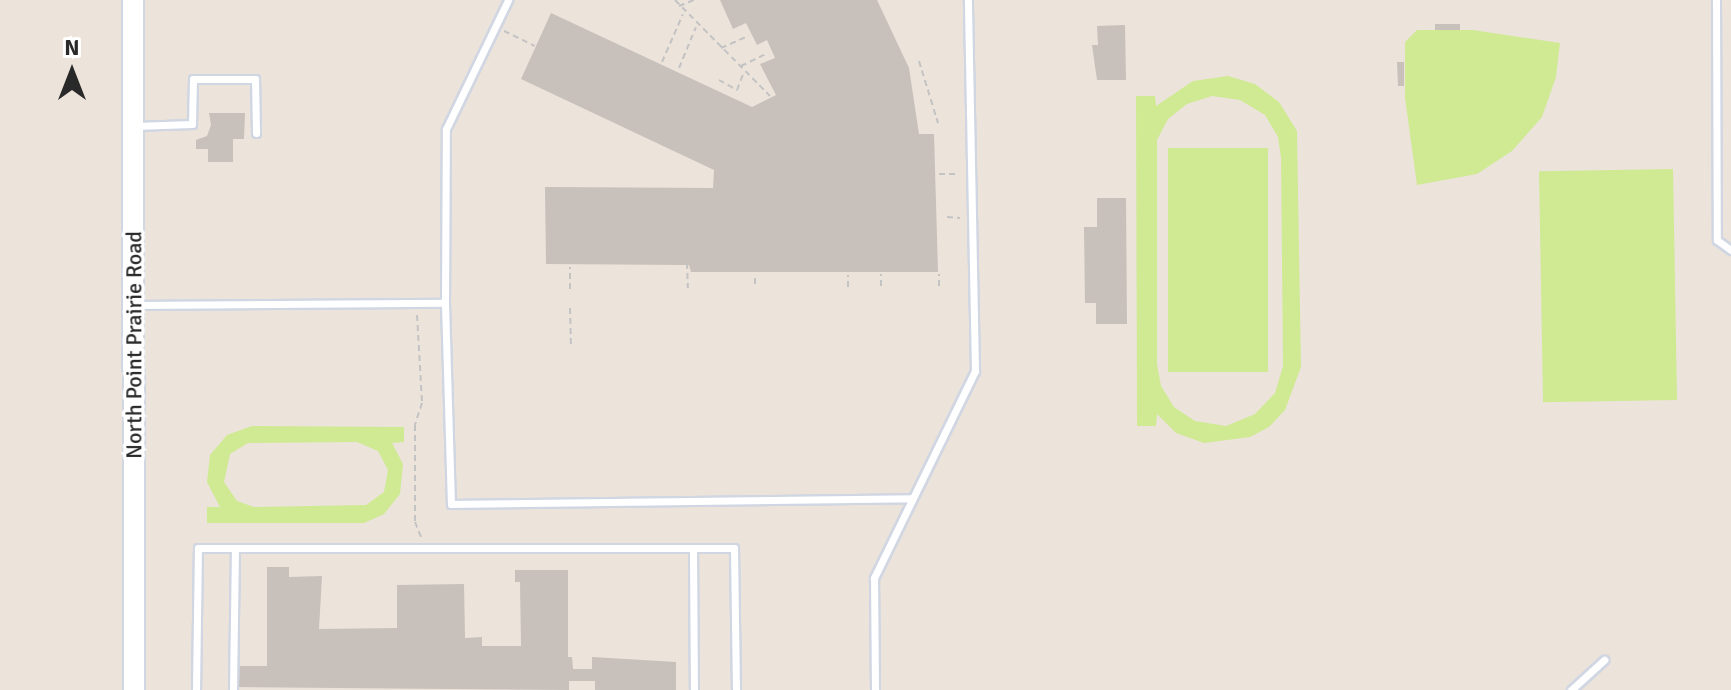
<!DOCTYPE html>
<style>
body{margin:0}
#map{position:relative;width:1731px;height:690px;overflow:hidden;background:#ece3db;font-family:Signika,sans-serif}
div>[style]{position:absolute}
.pitch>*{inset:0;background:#cfea93;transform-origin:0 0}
.building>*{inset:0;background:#c7c0bb;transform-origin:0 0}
.path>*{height:2px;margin-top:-1px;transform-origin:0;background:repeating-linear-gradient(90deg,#c3c3c3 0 6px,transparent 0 10px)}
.roads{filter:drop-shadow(2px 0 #d0d6e2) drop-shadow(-2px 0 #d0d6e2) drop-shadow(0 2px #d0d6e2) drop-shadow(0 -2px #d0d6e2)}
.lane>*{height:7px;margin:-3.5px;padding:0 3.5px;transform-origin:3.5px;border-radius:3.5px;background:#fff}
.secondary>*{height:20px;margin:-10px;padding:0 10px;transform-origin:10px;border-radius:10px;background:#fff}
span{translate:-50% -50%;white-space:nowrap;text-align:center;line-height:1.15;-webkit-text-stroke:7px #fff;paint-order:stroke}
.street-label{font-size:22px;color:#292929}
.north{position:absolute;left:32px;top:32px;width:80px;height:80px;-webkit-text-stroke:6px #fff;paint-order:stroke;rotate:0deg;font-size:22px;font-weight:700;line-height:32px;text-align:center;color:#292929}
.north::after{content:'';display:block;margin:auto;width:28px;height:36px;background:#292929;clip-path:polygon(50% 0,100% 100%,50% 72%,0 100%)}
</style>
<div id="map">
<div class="pitch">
<div style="clip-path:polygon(1417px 30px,1473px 30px,1560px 43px,1556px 77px,1542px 117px,1512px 151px,1477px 174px,1417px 185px,1405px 98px,1405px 42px)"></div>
<div style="clip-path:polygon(evenodd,1228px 76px,1255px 84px,1279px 102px,1297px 131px,1301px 367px,1285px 410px,1269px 427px,1250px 437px,1204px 443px,1176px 433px,1157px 414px,1156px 426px,1137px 426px,1136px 96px,1155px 96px,1156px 106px,1193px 81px,1228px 76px,1212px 96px,1240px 100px,1265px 115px,1278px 137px,1281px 158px,1283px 366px,1275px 393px,1255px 414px,1226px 426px,1195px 421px,1174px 407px,1161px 386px,1157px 364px,1157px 140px,1168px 119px,1187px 104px,1212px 96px)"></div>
<div style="left:1268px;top:148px;width:224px;height:100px;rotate:90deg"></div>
<div style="left:1673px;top:169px;width:231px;height:134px;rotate:89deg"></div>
<div style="clip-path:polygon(evenodd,252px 426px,404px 427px,404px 442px,392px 443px,403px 464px,400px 494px,384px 514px,364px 523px,207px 523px,207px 507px,220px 507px,207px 482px,210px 455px,227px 435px,252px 426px,357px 442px,378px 451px,388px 470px,384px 492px,366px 505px,254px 507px,237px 501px,224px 482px,230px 454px,248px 443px,357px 442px)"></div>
</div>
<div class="building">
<div style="clip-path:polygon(720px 0,877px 0,909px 68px,919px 134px,934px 134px,938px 272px,691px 272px,689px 265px,546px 264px,545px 187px,713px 188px,714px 170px,521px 79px,551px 13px,752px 107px,776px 95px,760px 64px,775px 58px,767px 40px,757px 45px,746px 23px,733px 29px)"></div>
<div style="left:1435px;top:24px;width:25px;height:6px"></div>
<div style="clip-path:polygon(1125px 25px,1126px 80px,1097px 80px,1092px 45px,1098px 45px,1097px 26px)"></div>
<div style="clip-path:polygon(1397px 62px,1404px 62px,1404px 86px,1398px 86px)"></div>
<div style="clip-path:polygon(209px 113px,245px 113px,244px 139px,233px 139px,233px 162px,208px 162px,208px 149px,196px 149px,196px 140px,207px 136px,211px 125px)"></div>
<div style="clip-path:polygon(1097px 198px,1126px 198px,1127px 324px,1096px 324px,1096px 303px,1085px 303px,1084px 227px,1097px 227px)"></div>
<div style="clip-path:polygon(267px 567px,289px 567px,289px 577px,322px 576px,319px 629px,397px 628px,397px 585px,464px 584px,465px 638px,482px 637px,482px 646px,521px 646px,520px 582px,515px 582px,515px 570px,568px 570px,568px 657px,572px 657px,573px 669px,592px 669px,592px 657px,676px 662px,676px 690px,595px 690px,595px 681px,569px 681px,569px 690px,238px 687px,238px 666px,267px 666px)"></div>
</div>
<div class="path">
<div style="left:675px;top:0;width:135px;rotate:45.3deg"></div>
<div style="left:679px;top:6px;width:16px;rotate:-22deg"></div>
<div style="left:504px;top:31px;width:34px;rotate:26deg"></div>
<div style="left:721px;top:48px;width:30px;rotate:-24deg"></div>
<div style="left:919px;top:61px;width:65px;rotate:73deg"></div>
<div style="left:662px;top:62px;width:52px;rotate:-66.4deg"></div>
<div style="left:741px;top:66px;width:30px;rotate:-26deg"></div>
<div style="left:679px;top:68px;width:44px;rotate:-67.5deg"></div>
<div style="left:719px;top:80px;width:21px;rotate:29deg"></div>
<div style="left:737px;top:90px;width:19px;rotate:-69deg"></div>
<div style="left:939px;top:174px;width:20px"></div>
<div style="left:947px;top:217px;width:13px;rotate:4deg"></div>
<div style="left:687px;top:263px;width:25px;rotate:88deg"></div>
<div style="left:755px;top:278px;width:9px;rotate:90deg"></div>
<div style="left:881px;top:286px;width:12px;rotate:-90deg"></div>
<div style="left:939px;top:286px;width:12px;rotate:-90deg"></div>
<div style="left:848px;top:287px;width:12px;rotate:-90deg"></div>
<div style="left:570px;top:289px;width:22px;rotate:-90deg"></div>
<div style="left:570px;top:308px;width:40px;rotate:88.6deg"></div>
<div style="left:417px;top:315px;width:88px;rotate:86.7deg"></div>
<div style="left:422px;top:403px;width:23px;rotate:108deg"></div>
<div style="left:415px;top:425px;width:97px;rotate:90deg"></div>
<div style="left:415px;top:522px;width:16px;rotate:68deg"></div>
</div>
<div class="roads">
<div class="lane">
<div style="left:1716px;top:0;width:240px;rotate:89.8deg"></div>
<div style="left:1717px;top:240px;width:17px;rotate:36deg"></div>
<div style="left:135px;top:126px;width:57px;rotate:-2deg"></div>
<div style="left:192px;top:124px;width:45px;rotate:-88.7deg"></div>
<div style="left:193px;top:79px;width:62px"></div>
<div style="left:255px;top:79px;width:54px;rotate:88.9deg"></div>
<div style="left:445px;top:303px;width:201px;rotate:88.3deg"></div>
<div style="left:451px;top:504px;width:460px;rotate:-0.7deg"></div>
<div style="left:136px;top:305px;width:309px;rotate:-0.4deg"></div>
<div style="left:445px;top:303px;width:174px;rotate:-89.7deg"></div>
<div style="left:446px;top:129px;width:143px;rotate:-64.3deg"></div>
<div style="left:693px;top:551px;width:139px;rotate:89.6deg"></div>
<div style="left:196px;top:690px;width:142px;rotate:-89.2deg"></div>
<div style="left:198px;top:548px;width:536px"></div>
<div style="left:734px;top:548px;width:142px;rotate:89.2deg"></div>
<div style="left:233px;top:690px;width:141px;rotate:-89.2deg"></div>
<div style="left:875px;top:690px;width:112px;rotate:-90.5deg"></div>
<div style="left:874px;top:578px;width:230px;rotate:-64deg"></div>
<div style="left:975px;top:371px;width:371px;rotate:-91.1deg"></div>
<div style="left:1571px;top:690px;width:45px;rotate:-42.3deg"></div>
</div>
<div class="secondary">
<div style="left:133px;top:0;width:690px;rotate:89.92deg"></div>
</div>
</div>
<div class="street-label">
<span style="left:134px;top:345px;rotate:-90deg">North Point Prairie Road</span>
</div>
<div class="north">N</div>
</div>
